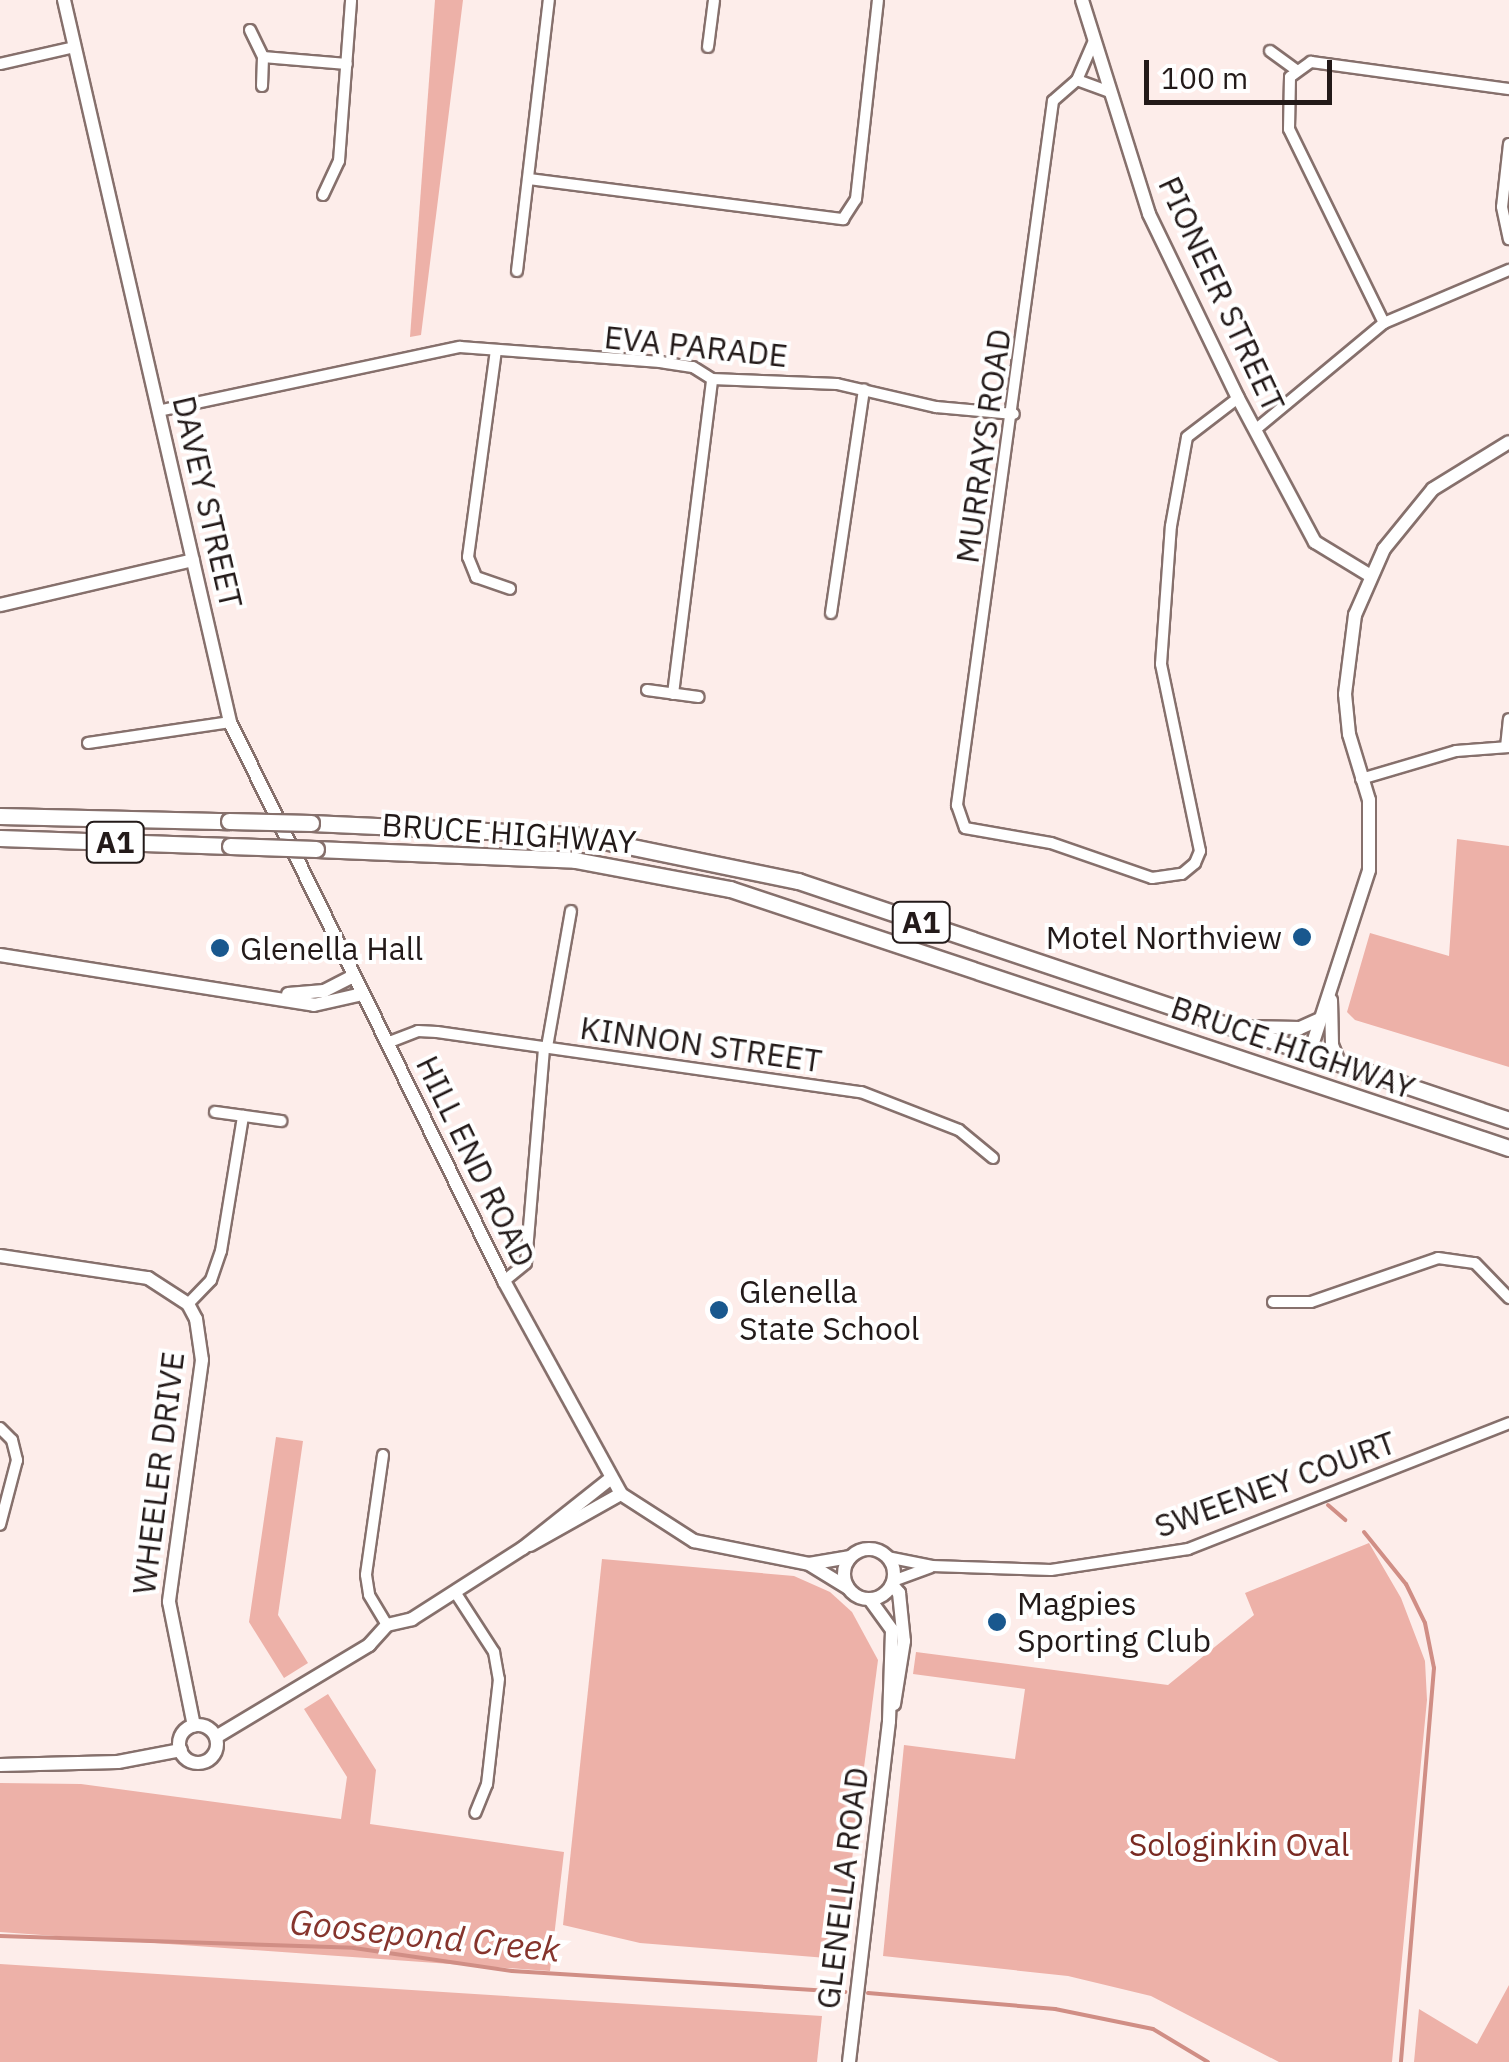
<!DOCTYPE html>
<style>
body{margin:0}
#map{position:relative;width:1509px;height:2062px;overflow:hidden;background:#fdedea;font-family:"IBM Plex Sans",sans-serif}
div>[style]{position:absolute}
.green>*{inset:0;background:#edb1a8}
.stream>*{height:4px;margin:-2px;padding:0 2px;transform-origin:2px;border-radius:2px;background:#d08e85}
.roads{filter:drop-shadow(2px 0 #86706c) drop-shadow(-2px 0 #86706c) drop-shadow(0 2px #86706c) drop-shadow(0 -2px #86706c)}
.minor>*{height:10px;margin:-5px;padding:0 5px;transform-origin:5px;border-radius:5px;background:#fff}
.tertiary>*{height:12px;margin:-6px;padding:0 6px;transform-origin:6px;border-radius:6px;background:#fff}
.tertiary>.ring{margin:-6px;padding:0;box-sizing:content-box;background:none;border:12px solid #fff;border-radius:50%}
.trunk>*{height:15px;margin:-7.5px;padding:0 7.5px;transform-origin:7.5px;border-radius:7.5px;background:#fff}
.bridges{filter:drop-shadow(2px 0 #86706c) drop-shadow(-2px 0 #86706c) drop-shadow(0 2px #86706c) drop-shadow(0 -2px #86706c)}
.trunk-bridge>*{height:15px;margin:-7.5px;padding:0 7.5px;transform-origin:7.5px;border-radius:7.5px;background:#fff}
.dots>*{width:28px;height:28px;translate:-50% -50%;box-sizing:border-box;border:5px solid #fff;border-radius:50%}
span{translate:-50% -50%;white-space:nowrap;text-align:center;line-height:1.15;-webkit-text-stroke:8px #fff;paint-order:stroke}
.shield-label span{padding:2px 8px;background:#fff;border:2px solid;border-radius:8px;-webkit-text-stroke-width:0}
.shield-label{font-size:30px;color:#231a19;font-weight:700}
.street-label{font-size:32px;color:#231a19}
.poi-label{font-size:32px;color:#231a19}
.right{translate:-100% -50%;text-align:right}
.left{translate:0 -50%;text-align:left}
.park-label{font-size:32px;color:#792a22}
.water-label{font-size:35px;color:#86352d;font-style:italic}
.scale{position:absolute;left:1144px;top:60px;width:188px;height:45px;box-sizing:border-box;border:5px solid #231a19;border-top:0;padding-left:12px;font-size:30px;line-height:35px;white-space:nowrap;color:#231a19;-webkit-text-stroke:8px #fff;paint-order:stroke}
</style>
<div id="map">
<div class="green">
<div style="clip-path:polygon(435px 0,463px 0,421px 335px,410px 337px)"></div>
<div style="clip-path:polygon(1457px 839px,1509px 846px,1509px 1067px,1355px 1020px,1347px 1012px,1370px 933px,1449px 956px)"></div>
<div style="clip-path:polygon(276px 1437px,303px 1441px,278px 1615px,308px 1663px,284px 1678px,249px 1622px)"></div>
<div style="clip-path:polygon(1369px 1543px,1401px 1598px,1425px 1661px,1427px 1700px,1392px 2062px,1279px 2062px,1151px 1996px,1068px 1976px,883px 1956px,904px 1745px,1015px 1759px,1025px 1689px,913px 1674px,916px 1652px,1168px 1685px,1254px 1615px,1245px 1593px)"></div>
<div style="clip-path:polygon(602px 1559px,794px 1576px,830px 1592px,852px 1612px,878px 1660px,839px 1959px,640px 1943px,563px 1925px)"></div>
<div style="clip-path:polygon(328px 1694px,376px 1770px,370px 1824px,564px 1852px,550px 1971px,0 1932px,0 1783px,81px 1784px,341px 1819px,347px 1777px,304px 1709px)"></div>
<div style="clip-path:polygon(0 1964px,822px 2016px,817px 2062px,0 2062px)"></div>
<div style="clip-path:polygon(1509px 1985px,1509px 2062px,1414px 2062px,1419px 2009px,1477px 2044px)"></div>
</div>
<div class="stream">
<div style="left:1328px;top:1505px;width:23px;rotate:41deg"></div>
<div style="left:1364px;top:1532px;width:67px;rotate:51.1deg"></div>
<div style="left:1406px;top:1584px;width:43px;rotate:64deg"></div>
<div style="left:1425px;top:1623px;width:46px;rotate:78.7deg"></div>
<div style="left:1434px;top:1668px;width:395px;rotate:94.8deg"></div>
<div style="left:0;top:1936px;width:354px;rotate:1.9deg"></div>
<div style="left:354px;top:1948px;width:160px;rotate:8.3deg"></div>
<div style="left:512px;top:1971px;width:334px;rotate:3.6deg"></div>
<div style="left:868px;top:1993px;width:188px;rotate:4.9deg"></div>
<div style="left:1055px;top:2009px;width:100px;rotate:11.5deg"></div>
<div style="left:1153px;top:2029px;width:64px;rotate:31deg"></div>
</div>
<div class="roads">
<div class="minor">
<div style="left:250px;top:30px;width:30px;rotate:64deg"></div>
<div style="left:263px;top:57px;width:84px;rotate:4.8deg"></div>
<div style="left:1093px;top:43px;width:40px;rotate:113.4deg"></div>
<div style="left:1077px;top:80px;width:32px;rotate:139deg"></div>
<div style="left:1053px;top:101px;width:711px;rotate:97.77deg"></div>
<div style="left:957px;top:805px;width:24px;rotate:71deg"></div>
<div style="left:965px;top:828px;width:87px;rotate:9.9deg"></div>
<div style="left:1051px;top:843px;width:107px;rotate:19.1deg"></div>
<div style="left:1152px;top:878px;width:30px;rotate:-8deg"></div>
<div style="left:1182px;top:874px;width:17px;rotate:-40deg"></div>
<div style="left:1195px;top:863px;width:13px;rotate:-67deg"></div>
<div style="left:1200px;top:851px;width:191px;rotate:-101.8deg"></div>
<div style="left:1161px;top:664px;width:138px;rotate:-85.9deg"></div>
<div style="left:1171px;top:526px;width:90px;rotate:-79.8deg"></div>
<div style="left:1187px;top:437px;width:64px;rotate:-37.4deg"></div>
<div style="left:708px;top:47px;width:47px;rotate:-82.7deg"></div>
<div style="left:1270px;top:51px;width:32px;rotate:36deg"></div>
<div style="left:0;top:64px;width:77px;rotate:-12.8deg"></div>
<div style="left:1077px;top:80px;width:35px;rotate:20deg"></div>
<div style="left:262px;top:86px;width:29px;rotate:-88deg"></div>
<div style="left:1509px;top:144px;width:63px;rotate:96.3deg"></div>
<div style="left:1502px;top:207px;width:33px;rotate:78deg"></div>
<div style="left:529px;top:179px;width:317px;rotate:7.3deg"></div>
<div style="left:843px;top:219px;width:24px;rotate:-57deg"></div>
<div style="left:856px;top:199px;width:200px;rotate:-83.7deg"></div>
<div style="left:323px;top:195px;width:38px;rotate:-65deg"></div>
<div style="left:339px;top:161px;width:161px;rotate:-85.7deg"></div>
<div style="left:517px;top:271px;width:273px;rotate:-83.3deg"></div>
<div style="left:1384px;top:323px;width:216px;rotate:-116.1deg"></div>
<div style="left:1289px;top:129px;width:52px;rotate:-88.9deg"></div>
<div style="left:1290px;top:77px;width:26px;rotate:-36deg"></div>
<div style="left:1311px;top:62px;width:200px;rotate:7.8deg"></div>
<div style="left:496px;top:350px;width:209px;rotate:97.7deg"></div>
<div style="left:468px;top:557px;width:22px;rotate:68deg"></div>
<div style="left:476px;top:577px;width:36px;rotate:19deg"></div>
<div style="left:158px;top:411px;width:309px;rotate:-12deg"></div>
<div style="left:460px;top:347px;width:201px;rotate:4.3deg"></div>
<div style="left:660px;top:362px;width:33px;rotate:9deg"></div>
<div style="left:693px;top:367px;width:22px;rotate:32deg"></div>
<div style="left:712px;top:379px;width:125px;rotate:2.3deg"></div>
<div style="left:837px;top:384px;width:102px;rotate:13.1deg"></div>
<div style="left:936px;top:407px;width:78px;rotate:5.1deg"></div>
<div style="left:1255px;top:430px;width:168px;rotate:-39.7deg"></div>
<div style="left:1384px;top:323px;width:136px;rotate:-23deg"></div>
<div style="left:831px;top:613px;width:226px;rotate:-81.6deg"></div>
<div style="left:647px;top:690px;width:52px;rotate:7.7deg"></div>
<div style="left:673px;top:694px;width:317px;rotate:-82.9deg"></div>
<div style="left:88px;top:743px;width:144px;rotate:-8.4deg"></div>
<div style="left:1506px;top:747px;width:28px;rotate:-84deg"></div>
<div style="left:1361px;top:779px;width:99px;rotate:-16.4deg"></div>
<div style="left:1456px;top:751px;width:53px;rotate:-4.3deg"></div>
<div style="left:387px;top:1043px;width:33px;rotate:-21deg"></div>
<div style="left:418px;top:1031px;width:19px;rotate:3deg"></div>
<div style="left:437px;top:1032px;width:428px;rotate:8.1deg"></div>
<div style="left:861px;top:1092px;width:105px;rotate:21.2deg"></div>
<div style="left:959px;top:1130px;width:44px;rotate:39.5deg"></div>
<div style="left:547px;top:1047px;width:138px;rotate:-80deg"></div>
<div style="left:215px;top:1112px;width:67px;rotate:7.8deg"></div>
<div style="left:504px;top:1281px;width:28px;rotate:-39deg"></div>
<div style="left:526px;top:1263px;width:217px;rotate:-85.2deg"></div>
<div style="left:1273px;top:1302px;width:38px"></div>
<div style="left:1311px;top:1302px;width:134px;rotate:-19.1deg"></div>
<div style="left:1438px;top:1258px;width:37px;rotate:8deg"></div>
<div style="left:1475px;top:1263px;width:49px;rotate:45.8deg"></div>
<div style="left:188px;top:1304px;width:33px;rotate:-46deg"></div>
<div style="left:211px;top:1280px;width:31px;rotate:-71deg"></div>
<div style="left:221px;top:1251px;width:137px;rotate:-80.7deg"></div>
<div style="left:0;top:1428px;width:17px;rotate:45deg"></div>
<div style="left:12px;top:1440px;width:21px;rotate:76deg"></div>
<div style="left:17px;top:1460px;width:67px;rotate:104.7deg"></div>
<div style="left:383px;top:1455px;width:121px;rotate:98.1deg"></div>
<div style="left:366px;top:1575px;width:20px;rotate:81deg"></div>
<div style="left:369px;top:1595px;width:35px;rotate:59deg"></div>
<div style="left:887px;top:1557px;width:46px;rotate:11.3deg"></div>
<div style="left:932px;top:1566px;width:119px;rotate:1.9deg"></div>
<div style="left:1051px;top:1570px;width:139px;rotate:-8.7deg"></div>
<div style="left:1188px;top:1549px;width:345px;rotate:-21.4deg"></div>
<div style="left:893px;top:1581px;width:40px;rotate:-20.2deg"></div>
<div style="left:455px;top:1592px;width:72px;rotate:57deg"></div>
<div style="left:494px;top:1652px;width:27px;rotate:80deg"></div>
<div style="left:499px;top:1679px;width:106px;rotate:96.5deg"></div>
<div style="left:487px;top:1784px;width:31px;rotate:112deg"></div>
</div>
<div class="tertiary">
<div style="left:64px;top:0;width:741px;rotate:77.05deg"></div>
<div style="left:230px;top:722px;width:623px;rotate:63.89deg"></div>
<div style="left:504px;top:1281px;width:243px;rotate:61.2deg"></div>
<div style="left:621px;top:1494px;width:87px;rotate:32.8deg"></div>
<div style="left:694px;top:1541px;width:117px;rotate:11.3deg"></div>
<div style="left:809px;top:1564px;width:42px;rotate:-9.7deg"></div>
<div style="left:1082px;top:0;width:224px;rotate:72.6deg"></div>
<div style="left:1149px;top:214px;width:204px;rotate:64.2deg"></div>
<div style="left:1238px;top:398px;width:163px;rotate:61.9deg"></div>
<div style="left:1315px;top:542px;width:63px;rotate:31.4deg"></div>
<div style="left:0;top:605px;width:198px;rotate:-13.1deg"></div>
<div style="left:0;top:955px;width:318px;rotate:9deg"></div>
<div style="left:314px;top:1005px;width:49px;rotate:-12.9deg"></div>
<div style="left:288px;top:994px;width:36px;rotate:-5deg"></div>
<div style="left:324px;top:991px;width:31px;rotate:-27deg"></div>
<div style="left:1331px;top:1000px;width:45px;rotate:88.7deg"></div>
<div style="left:1332px;top:1045px;width:22px;rotate:68deg"></div>
<div style="left:1245px;top:1027px;width:55px;rotate:1deg"></div>
<div style="left:1300px;top:1028px;width:22px;rotate:-24deg"></div>
<div style="left:1309px;top:1055px;width:194px;rotate:-72deg"></div>
<div style="left:1369px;top:870px;width:70px;rotate:-90deg"></div>
<div style="left:1369px;top:800px;width:69px;rotate:-106.9deg"></div>
<div style="left:1349px;top:734px;width:40px;rotate:-95.7deg"></div>
<div style="left:1345px;top:694px;width:80px;rotate:-82.8deg"></div>
<div style="left:1355px;top:615px;width:72px;rotate:-66.3deg"></div>
<div style="left:1384px;top:549px;width:77px;rotate:-50.8deg"></div>
<div style="left:1433px;top:489px;width:89px;rotate:-31.7deg"></div>
<div style="left:0;top:1256px;width:150px;rotate:8.5deg"></div>
<div style="left:148px;top:1278px;width:48px;rotate:33deg"></div>
<div style="left:188px;top:1304px;width:17px;rotate:62deg"></div>
<div style="left:196px;top:1319px;width:41px;rotate:81.7deg"></div>
<div style="left:202px;top:1360px;width:244px;rotate:97.8deg"></div>
<div style="left:169px;top:1602px;width:126px;rotate:78.6deg"></div>
<div style="left:530px;top:1545px;width:104px;rotate:-29.3deg"></div>
<div class="ring" style="left:844px;top:1549px;width:38px;height:38px"></div>
<div style="left:812px;top:1566px;width:42px;rotate:31.4deg"></div>
<div style="left:892px;top:1585px;width:11px;rotate:49deg"></div>
<div style="left:899px;top:1593px;width:48px;rotate:84.1deg"></div>
<div style="left:904px;top:1641px;width:64px;rotate:99deg"></div>
<div class="ring" style="left:179px;top:1725px;width:26px;height:26px"></div>
<div style="left:216px;top:1737px;width:179px;rotate:-31deg"></div>
<div style="left:369px;top:1645px;width:27px;rotate:-48deg"></div>
<div style="left:387px;top:1625px;width:26px;rotate:-13deg"></div>
<div style="left:412px;top:1619px;width:132px;rotate:-32.6deg"></div>
<div style="left:523px;top:1548px;width:111px;rotate:-38.4deg"></div>
<div style="left:0;top:1765px;width:118px;rotate:-1.5deg"></div>
<div style="left:118px;top:1762px;width:64px;rotate:-10.8deg"></div>
<div style="left:849px;top:2062px;width:343px;rotate:-83.3deg"></div>
<div style="left:889px;top:1721px;width:91px;rotate:-88.1deg"></div>
<div style="left:892px;top:1630px;width:37px;rotate:-126deg"></div>
</div>
<div class="trunk">
<div style="left:0;top:816px;width:229px;rotate:1.3deg"></div>
<div style="left:311px;top:823px;width:263px;rotate:2.6deg"></div>
<div style="left:574px;top:835px;width:229px;rotate:11.6deg"></div>
<div style="left:798px;top:881px;width:750px;rotate:18.58deg"></div>
<div style="left:0;top:838px;width:230px;rotate:2deg"></div>
<div style="left:316px;top:849px;width:259px;rotate:2.4deg"></div>
<div style="left:575px;top:860px;width:158px;rotate:10.6deg"></div>
<div style="left:730px;top:889px;width:821px;rotate:18.39deg"></div>
</div>
</div>
<div class="bridges">
<div class="trunk-bridge">
<div style="left:229px;top:821px;width:82px;rotate:1.4deg"></div>
<div style="left:230px;top:846px;width:86px;rotate:2deg"></div>
</div>
</div>
<div class="dots">
<div style="left:1302px;top:937px;background:#19588e"></div>
<div style="left:220px;top:948px;background:#19588e"></div>
<div style="left:719px;top:1310px;background:#19588e"></div>
<div style="left:997px;top:1622px;background:#19588e"></div>
</div>
<div class="shield-label">
<span style="left:115px;top:842px">A1</span>
<span style="left:921px;top:922px">A1</span>
</div>
<div class="street-label">
<span style="left:1222px;top:294px;rotate:65deg">PIONEER STREET</span>
<span style="left:696px;top:346px;rotate:6deg">EVA PARADE</span>
<span style="left:983px;top:446px;rotate:-82deg">MURRAYS ROAD</span>
<span style="left:208px;top:502px;rotate:77deg">DAVEY STREET</span>
<span style="left:509px;top:833px;rotate:4deg">BRUCE HIGHWAY</span>
<span style="left:701px;top:1044px;rotate:8deg">KINNON STREET</span>
<span style="left:1293px;top:1047px;rotate:19deg">BRUCE HIGHWAY</span>
<span style="left:476px;top:1161px;rotate:64deg">HILL END ROAD</span>
<span style="left:158px;top:1473px;rotate:-83deg">WHEELER DRIVE</span>
<span style="left:1275px;top:1484px;rotate:-20deg">SWEENEY COURT</span>
<span style="left:842px;top:1888px;rotate:-83deg">GLENELLA ROAD</span>
</div>
<div class="poi-label">
<span class="right" style="left:1282px;top:937px">Motel Northview</span>
<span class="left" style="left:240px;top:948px">Glenella Hall</span>
<span class="left" style="left:739px;top:1310px">Glenella<br>State School</span>
<span class="left" style="left:1017px;top:1622px">Magpies<br>Sporting Club</span>
</div>
<div class="park-label">
<span style="left:1239px;top:1844px">Sologinkin Oval</span>
</div>
<div class="water-label">
<span style="left:425px;top:1935px;rotate:6deg">Goosepond Creek</span>
</div>
<div class="scale">100 m</div>
</div>
